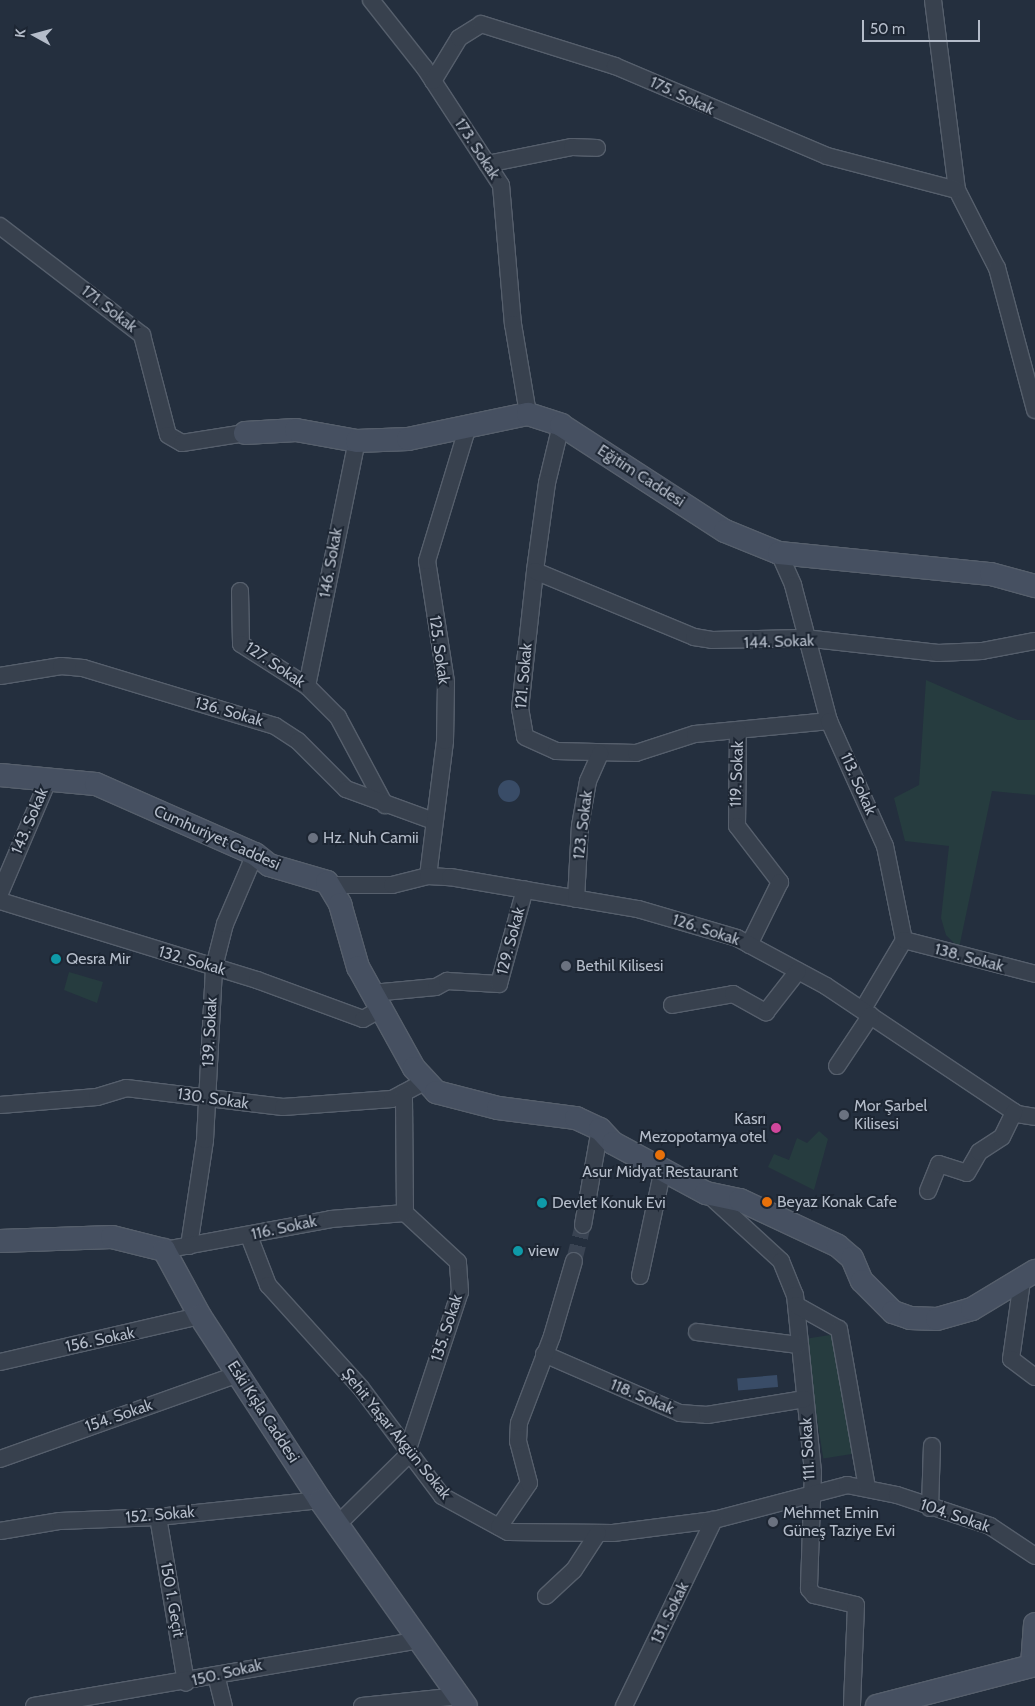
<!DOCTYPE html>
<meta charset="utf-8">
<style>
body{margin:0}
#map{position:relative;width:1035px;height:1706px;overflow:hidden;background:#242f3e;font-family:Cabin,sans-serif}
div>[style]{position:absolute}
.green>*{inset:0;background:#263c3f;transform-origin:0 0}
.water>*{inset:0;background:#394c67;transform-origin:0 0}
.round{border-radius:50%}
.street-tunnel>*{height:16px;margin-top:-8px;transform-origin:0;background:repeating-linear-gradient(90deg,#3a4453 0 16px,transparent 0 24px)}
.roads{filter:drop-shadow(1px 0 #565f6c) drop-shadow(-1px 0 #565f6c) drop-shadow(0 1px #565f6c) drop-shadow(0 -1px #565f6c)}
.street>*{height:16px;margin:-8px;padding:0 8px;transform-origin:8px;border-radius:8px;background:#38414e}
.secondary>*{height:22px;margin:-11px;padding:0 11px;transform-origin:11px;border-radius:11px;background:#465061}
.dots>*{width:14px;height:14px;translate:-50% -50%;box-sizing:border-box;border:2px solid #1d2633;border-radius:50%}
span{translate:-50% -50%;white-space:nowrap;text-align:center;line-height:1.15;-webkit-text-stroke:4px #1d2633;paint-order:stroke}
.street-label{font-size:16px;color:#b4bcc9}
.poi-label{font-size:16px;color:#b4bcc9}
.left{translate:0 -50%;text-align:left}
.right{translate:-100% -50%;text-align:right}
.north{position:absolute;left:10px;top:10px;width:50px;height:50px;-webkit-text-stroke:4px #1d2633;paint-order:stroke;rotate:277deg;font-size:14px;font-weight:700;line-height:20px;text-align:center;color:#b4bcc9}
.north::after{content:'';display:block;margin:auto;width:18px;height:22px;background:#b4bcc9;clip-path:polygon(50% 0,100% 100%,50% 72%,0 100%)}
.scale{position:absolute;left:862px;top:20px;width:118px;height:22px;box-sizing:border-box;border:2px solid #b4bcc9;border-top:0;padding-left:6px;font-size:15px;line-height:18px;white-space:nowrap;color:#b4bcc9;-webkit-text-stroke:4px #1d2633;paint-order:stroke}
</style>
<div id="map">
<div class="green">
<div style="clip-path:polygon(926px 680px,1018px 720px,1035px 720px,1035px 795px,992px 791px,959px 948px,946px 935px,941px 918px,949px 846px,905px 841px,894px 798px,919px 785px)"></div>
<div style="clip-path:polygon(69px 972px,103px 982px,97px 1003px,64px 990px)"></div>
<div style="clip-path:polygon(819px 1131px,828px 1139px,814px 1190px,768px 1167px,774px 1154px,789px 1160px,797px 1138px,807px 1143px)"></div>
<div style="left:836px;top:1334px;width:121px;height:32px;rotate:81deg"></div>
</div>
<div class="water">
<div class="round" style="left:498px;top:780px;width:22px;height:22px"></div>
<div style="left:777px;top:1375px;width:12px;height:40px;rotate:85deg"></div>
</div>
<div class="street-tunnel">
<div style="left:574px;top:1261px;width:37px;rotate:-76deg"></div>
</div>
<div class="roads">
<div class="street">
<div style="left:371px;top:0;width:85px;rotate:51.7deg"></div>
<div style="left:424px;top:67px;width:141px;rotate:56.9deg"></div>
<div style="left:501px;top:185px;width:140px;rotate:85.1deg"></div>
<div style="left:513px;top:324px;width:91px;rotate:80.5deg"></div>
<div style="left:933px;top:0;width:192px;rotate:82.8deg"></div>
<div style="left:957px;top:190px;width:88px;rotate:62.9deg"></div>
<div style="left:997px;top:268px;width:147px;rotate:75deg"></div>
<div style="left:433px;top:81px;width:50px;rotate:-58.8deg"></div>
<div style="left:459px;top:38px;width:26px;rotate:-32deg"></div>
<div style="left:481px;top:24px;width:140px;rotate:17.4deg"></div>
<div style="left:615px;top:66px;width:230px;rotate:23deg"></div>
<div style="left:827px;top:156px;width:134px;rotate:14.7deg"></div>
<div style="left:487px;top:164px;width:87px;rotate:-11.3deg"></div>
<div style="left:572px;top:147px;width:25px;rotate:2deg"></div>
<div style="left:0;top:226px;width:179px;rotate:37.5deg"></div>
<div style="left:142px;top:335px;width:103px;rotate:75.4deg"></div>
<div style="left:168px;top:435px;width:16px;rotate:30deg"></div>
<div style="left:182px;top:443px;width:64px;rotate:-9deg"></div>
<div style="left:561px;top:425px;width:60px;rotate:103.6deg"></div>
<div style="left:547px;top:483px;width:89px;rotate:97.8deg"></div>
<div style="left:535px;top:571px;width:138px;rotate:96.2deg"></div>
<div style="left:520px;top:708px;width:29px;rotate:80deg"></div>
<div style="left:525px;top:737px;width:34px;rotate:24deg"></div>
<div style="left:556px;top:751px;width:80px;rotate:1.4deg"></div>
<div style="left:636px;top:753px;width:62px;rotate:-17.9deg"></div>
<div style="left:695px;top:734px;width:135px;rotate:-5.5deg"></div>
<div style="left:779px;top:553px;width:35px;rotate:66deg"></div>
<div style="left:793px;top:585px;width:141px;rotate:75.2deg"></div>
<div style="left:829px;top:721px;width:137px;rotate:65.9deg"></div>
<div style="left:885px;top:846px;width:96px;rotate:78.6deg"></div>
<div style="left:904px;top:940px;width:80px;rotate:120.7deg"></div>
<div style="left:535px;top:571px;width:172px;rotate:22.5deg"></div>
<div style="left:694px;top:637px;width:18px;rotate:9deg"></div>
<div style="left:712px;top:640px;width:92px;rotate:-1.2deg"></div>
<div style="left:804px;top:638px;width:135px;rotate:6.4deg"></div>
<div style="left:938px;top:653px;width:44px;rotate:-2.6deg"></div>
<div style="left:982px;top:651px;width:54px;rotate:-10.7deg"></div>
<div style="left:240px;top:591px;width:53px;rotate:88.9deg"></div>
<div style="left:241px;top:644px;width:78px;rotate:32.5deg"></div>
<div style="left:307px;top:686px;width:44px;rotate:45deg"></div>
<div style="left:338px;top:717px;width:100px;rotate:61.9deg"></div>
<div style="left:0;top:676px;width:62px;rotate:-9.3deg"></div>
<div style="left:61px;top:666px;width:22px;rotate:5deg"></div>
<div style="left:83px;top:668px;width:201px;rotate:16.8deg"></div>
<div style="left:275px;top:726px;width:27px;rotate:33deg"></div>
<div style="left:298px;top:741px;width:68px;rotate:45deg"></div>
<div style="left:346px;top:789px;width:94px;rotate:20deg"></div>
<div style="left:307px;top:686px;width:250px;rotate:-78.5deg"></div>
<div style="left:738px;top:731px;width:95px;rotate:90.6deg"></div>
<div style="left:737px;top:826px;width:71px;rotate:52.5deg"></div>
<div style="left:780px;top:882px;width:70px;rotate:116.2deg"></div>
<div style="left:428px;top:876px;width:136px;rotate:-82.8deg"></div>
<div style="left:445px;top:741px;width:59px;rotate:-89deg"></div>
<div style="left:446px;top:682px;width:122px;rotate:-98.9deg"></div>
<div style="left:427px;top:561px;width:138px;rotate:-73.1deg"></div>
<div style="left:332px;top:885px;width:60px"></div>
<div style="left:392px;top:885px;width:37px;rotate:-14deg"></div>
<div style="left:428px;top:876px;width:22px;rotate:3deg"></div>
<div style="left:450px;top:877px;width:191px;rotate:9.7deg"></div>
<div style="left:638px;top:909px;width:103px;rotate:16.3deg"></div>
<div style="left:737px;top:938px;width:101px;rotate:28.3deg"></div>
<div style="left:826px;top:986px;width:230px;rotate:33.8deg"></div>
<div style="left:1017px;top:1114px;width:18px;rotate:9deg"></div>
<div style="left:0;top:893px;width:125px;rotate:-66.9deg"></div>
<div style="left:576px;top:899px;width:73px;rotate:-86.9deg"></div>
<div style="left:580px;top:826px;width:46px;rotate:-79.9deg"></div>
<div style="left:588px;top:781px;width:30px;rotate:-66deg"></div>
<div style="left:0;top:901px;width:269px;rotate:17.1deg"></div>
<div style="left:257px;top:980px;width:113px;rotate:20.2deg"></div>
<div style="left:363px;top:1019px;width:21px;rotate:-29deg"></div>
<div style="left:904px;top:940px;width:135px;rotate:14.5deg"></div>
<div style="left:372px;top:993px;width:64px;rotate:-5.4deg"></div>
<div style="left:436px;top:987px;width:13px;rotate:-29deg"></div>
<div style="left:447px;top:981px;width:52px;rotate:3.3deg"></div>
<div style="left:499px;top:984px;width:98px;rotate:-74.7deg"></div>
<div style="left:672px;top:1005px;width:62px;rotate:-10.2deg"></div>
<div style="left:733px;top:994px;width:38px;rotate:29deg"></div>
<div style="left:766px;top:1012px;width:52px;rotate:-52deg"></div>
<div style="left:837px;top:1066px;width:61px;rotate:-56.3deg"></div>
<div style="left:0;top:1105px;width:97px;rotate:-4.7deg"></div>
<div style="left:97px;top:1097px;width:30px;rotate:-17deg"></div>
<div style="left:126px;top:1088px;width:158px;rotate:6.9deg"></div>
<div style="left:283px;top:1107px;width:109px;rotate:-4.2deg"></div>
<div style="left:392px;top:1099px;width:36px;rotate:-28deg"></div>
<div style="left:928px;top:1191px;width:29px;rotate:-68deg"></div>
<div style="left:939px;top:1164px;width:29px;rotate:18deg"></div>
<div style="left:967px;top:1173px;width:24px;rotate:-60deg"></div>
<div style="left:979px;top:1152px;width:27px;rotate:-33deg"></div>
<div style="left:1002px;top:1137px;width:28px;rotate:-64deg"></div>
<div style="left:708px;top:1194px;width:99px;rotate:42.5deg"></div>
<div style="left:781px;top:1261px;width:37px;rotate:68deg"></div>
<div style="left:795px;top:1295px;width:178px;rotate:84.2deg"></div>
<div style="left:813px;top:1472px;width:117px;rotate:92deg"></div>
<div style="left:809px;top:1589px;width:8px;rotate:50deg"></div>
<div style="left:814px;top:1595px;width:43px;rotate:13.4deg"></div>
<div style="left:856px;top:1605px;width:101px;rotate:92.3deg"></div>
<div style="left:583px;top:1225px;width:97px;rotate:-80deg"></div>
<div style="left:249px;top:1236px;width:53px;rotate:68.8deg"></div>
<div style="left:268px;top:1285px;width:139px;rotate:47.9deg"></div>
<div style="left:361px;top:1388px;width:135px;rotate:53.1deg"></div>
<div style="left:442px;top:1496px;width:75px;rotate:28.6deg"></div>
<div style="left:508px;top:1532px;width:105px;rotate:0.5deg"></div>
<div style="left:613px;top:1533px;width:102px;rotate:-7.3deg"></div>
<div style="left:714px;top:1520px;width:138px;rotate:-14.7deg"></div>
<div style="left:847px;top:1485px;width:51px;rotate:11.3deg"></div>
<div style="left:897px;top:1495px;width:98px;rotate:18.4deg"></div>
<div style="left:990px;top:1526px;width:54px;rotate:33.7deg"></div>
<div style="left:189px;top:1246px;width:107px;rotate:-81.4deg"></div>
<div style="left:205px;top:1140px;width:173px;rotate:-87deg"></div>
<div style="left:214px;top:967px;width:44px;rotate:-75.7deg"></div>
<div style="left:225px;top:924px;width:76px;rotate:-66.8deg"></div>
<div style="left:164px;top:1250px;width:170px;rotate:-10.5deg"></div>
<div style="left:331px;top:1219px;width:74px;rotate:-4.6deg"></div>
<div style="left:640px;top:1276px;width:109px;rotate:-77.9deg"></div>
<div style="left:1022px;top:1281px;width:79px;rotate:98deg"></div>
<div style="left:1011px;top:1359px;width:30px;rotate:37deg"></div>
<div style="left:796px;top:1305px;width:49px;rotate:29.2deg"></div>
<div style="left:839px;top:1329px;width:160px;rotate:80deg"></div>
<div style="left:697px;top:1332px;width:102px;rotate:7.3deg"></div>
<div style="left:544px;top:1354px;width:148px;rotate:23.5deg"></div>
<div style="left:680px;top:1413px;width:27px;rotate:4deg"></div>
<div style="left:707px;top:1415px;width:99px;rotate:-9.3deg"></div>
<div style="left:0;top:1362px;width:205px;rotate:-13deg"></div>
<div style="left:0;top:1459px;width:254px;rotate:-19.6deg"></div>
<div style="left:930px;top:1508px;width:62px;rotate:-88.2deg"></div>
<div style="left:158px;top:1517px;width:168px;rotate:80.4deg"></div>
<div style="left:338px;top:1524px;width:94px;rotate:-44.6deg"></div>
<div style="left:405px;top:1458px;width:175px;rotate:-71.7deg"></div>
<div style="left:460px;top:1292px;width:30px;rotate:-94deg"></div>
<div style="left:458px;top:1262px;width:72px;rotate:-137.2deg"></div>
<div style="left:405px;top:1213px;width:120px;rotate:-90.5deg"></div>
<div style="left:499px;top:1527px;width:53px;rotate:-55.7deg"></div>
<div style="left:529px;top:1483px;width:43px;rotate:-104.7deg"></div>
<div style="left:518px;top:1441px;width:18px;rotate:-87deg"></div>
<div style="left:519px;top:1423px;width:93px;rotate:-69.2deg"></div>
<div style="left:552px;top:1336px;width:78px;rotate:-73.7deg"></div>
<div style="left:0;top:1531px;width:61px;rotate:-9.5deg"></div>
<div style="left:60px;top:1521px;width:98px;rotate:-2.3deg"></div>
<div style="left:158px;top:1517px;width:163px;rotate:-6deg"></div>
<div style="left:546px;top:1596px;width:38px;rotate:-43deg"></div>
<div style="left:574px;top:1570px;width:44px;rotate:-57deg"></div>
<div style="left:216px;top:1675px;width:32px;rotate:76deg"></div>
<div style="left:34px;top:1706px;width:391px;rotate:-9.7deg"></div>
<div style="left:362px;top:1706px;width:98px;rotate:-5.9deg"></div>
<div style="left:624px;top:1706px;width:207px;rotate:-64.2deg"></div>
</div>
<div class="secondary">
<div style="left:245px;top:433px;width:51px;rotate:-3.4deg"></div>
<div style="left:296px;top:430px;width:62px;rotate:10.2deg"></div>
<div style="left:357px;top:441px;width:51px;rotate:-2.2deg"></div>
<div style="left:408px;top:439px;width:123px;rotate:-11.8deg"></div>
<div style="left:528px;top:414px;width:35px;rotate:18deg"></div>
<div style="left:561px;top:425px;width:195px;rotate:32.9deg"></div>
<div style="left:725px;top:531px;width:58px;rotate:22.2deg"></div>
<div style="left:779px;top:553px;width:213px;rotate:5.7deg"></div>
<div style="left:991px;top:574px;width:46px;rotate:15.3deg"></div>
<div style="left:0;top:775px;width:96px;rotate:5.4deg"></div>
<div style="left:96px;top:784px;width:174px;rotate:23.8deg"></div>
<div style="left:255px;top:854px;width:18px;rotate:38deg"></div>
<div style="left:269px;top:865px;width:60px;rotate:16.3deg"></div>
<div style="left:327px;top:882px;width:26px;rotate:59deg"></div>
<div style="left:340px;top:904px;width:66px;rotate:74.1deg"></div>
<div style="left:358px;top:967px;width:115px;rotate:61deg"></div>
<div style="left:414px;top:1068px;width:33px;rotate:47deg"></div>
<div style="left:436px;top:1092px;width:64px;rotate:14.5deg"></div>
<div style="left:498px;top:1108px;width:79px;rotate:7.3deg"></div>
<div style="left:576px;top:1118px;width:26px;rotate:25deg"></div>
<div style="left:600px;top:1129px;width:19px;rotate:47deg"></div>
<div style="left:613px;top:1143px;width:106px;rotate:28.3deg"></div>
<div style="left:706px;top:1193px;width:35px;rotate:12deg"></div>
<div style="left:740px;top:1200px;width:108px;rotate:25.1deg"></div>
<div style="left:838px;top:1246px;width:18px;rotate:41deg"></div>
<div style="left:852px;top:1258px;width:25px;rotate:67deg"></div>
<div style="left:862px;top:1281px;width:44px;rotate:45deg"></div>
<div style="left:893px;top:1312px;width:18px;rotate:19deg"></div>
<div style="left:910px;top:1318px;width:27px;rotate:2deg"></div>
<div style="left:937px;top:1319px;width:36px;rotate:-16deg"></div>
<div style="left:972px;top:1309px;width:74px;rotate:-31.1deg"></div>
<div style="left:0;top:1241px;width:112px;rotate:-2deg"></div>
<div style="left:112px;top:1237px;width:54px;rotate:14deg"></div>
<div style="left:164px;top:1250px;width:75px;rotate:61.4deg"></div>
<div style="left:200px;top:1316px;width:220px;rotate:56.9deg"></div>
<div style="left:320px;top:1500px;width:252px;rotate:54.7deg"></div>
<div style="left:1032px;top:1665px;width:41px;rotate:-85.8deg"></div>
<div style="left:877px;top:1706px;width:163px;rotate:-14.5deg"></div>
</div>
</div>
<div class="dots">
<div style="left:313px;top:838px;background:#6b7280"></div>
<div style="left:56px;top:959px;background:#0f9aa8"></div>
<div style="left:566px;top:966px;background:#6b7280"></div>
<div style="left:844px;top:1115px;background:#6b7280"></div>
<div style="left:776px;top:1128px;background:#d1479c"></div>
<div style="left:660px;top:1155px;background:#e8710a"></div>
<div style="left:767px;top:1202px;background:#e8710a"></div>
<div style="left:542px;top:1203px;background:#0f9aa8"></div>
<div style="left:518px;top:1251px;background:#0f9aa8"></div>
<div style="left:773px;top:1522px;background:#6b7280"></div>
</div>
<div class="street-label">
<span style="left:682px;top:96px;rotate:25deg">175. Sokak</span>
<span style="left:477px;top:149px;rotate:57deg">173. Sokak</span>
<span style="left:109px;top:309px;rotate:38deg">171. Sokak</span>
<span style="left:641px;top:476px;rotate:33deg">Eğitim Caddesi</span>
<span style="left:331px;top:563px;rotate:-80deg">146. Sokak</span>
<span style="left:779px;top:642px;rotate:-2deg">144. Sokak</span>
<span style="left:439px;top:650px;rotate:82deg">125. Sokak</span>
<span style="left:275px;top:665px;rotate:34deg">127. Sokak</span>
<span style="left:524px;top:676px;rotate:-85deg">121. Sokak</span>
<span style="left:229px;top:712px;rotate:16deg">136. Sokak</span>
<span style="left:737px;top:774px;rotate:-88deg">119. Sokak</span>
<span style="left:858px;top:784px;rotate:66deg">113. Sokak</span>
<span style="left:30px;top:821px;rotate:-67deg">143. Sokak</span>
<span style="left:583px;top:825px;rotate:-83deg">123. Sokak</span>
<span style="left:217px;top:838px;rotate:24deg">Cumhuriyet Caddesi</span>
<span style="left:706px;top:930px;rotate:18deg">126. Sokak</span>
<span style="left:511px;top:941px;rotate:-75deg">129. Sokak</span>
<span style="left:969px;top:958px;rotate:15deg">138. Sokak</span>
<span style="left:192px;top:961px;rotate:16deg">132. Sokak</span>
<span style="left:210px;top:1032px;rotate:-87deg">139. Sokak</span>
<span style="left:213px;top:1099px;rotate:8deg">130. Sokak</span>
<span style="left:284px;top:1228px;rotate:-12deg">116. Sokak</span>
<span style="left:447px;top:1328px;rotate:-72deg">135. Sokak</span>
<span style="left:100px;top:1340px;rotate:-12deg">156. Sokak</span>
<span style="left:642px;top:1397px;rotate:23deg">118. Sokak</span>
<span style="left:263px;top:1412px;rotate:57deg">Eski Kışla Caddesi</span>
<span style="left:119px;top:1416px;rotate:-19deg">154. Sokak</span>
<span style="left:396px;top:1434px;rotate:51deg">Şehit Yaşar Akgün Sokak</span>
<span style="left:808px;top:1449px;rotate:-93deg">111. Sokak</span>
<span style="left:160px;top:1515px;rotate:-5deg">152. Sokak</span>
<span style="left:955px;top:1516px;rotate:19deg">104. Sokak</span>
<span style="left:172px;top:1600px;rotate:80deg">150 1. Geçit</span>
<span style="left:670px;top:1613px;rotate:-64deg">131. Sokak</span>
<span style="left:227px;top:1673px;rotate:-13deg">150. Sokak</span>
</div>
<div class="poi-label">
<span class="left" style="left:323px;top:838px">Hz. Nuh Camii</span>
<span class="left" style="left:66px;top:959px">Qesra Mir</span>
<span class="left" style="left:576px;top:966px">Bethil Kilisesi</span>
<span class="left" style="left:854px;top:1115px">Mor Şarbel<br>Kilisesi</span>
<span class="right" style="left:766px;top:1128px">Kasrı<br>Mezopotamya otel</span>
<span style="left:660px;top:1172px">Asur Midyat Restaurant</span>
<span class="left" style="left:777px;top:1202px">Beyaz Konak Cafe</span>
<span class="left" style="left:552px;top:1203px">Devlet Konuk Evi</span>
<span class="left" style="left:528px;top:1251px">view</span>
<span class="left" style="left:783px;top:1522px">Mehmet Emin<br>Güneş Taziye Evi</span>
</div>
<div class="north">K</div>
<div class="scale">50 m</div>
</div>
